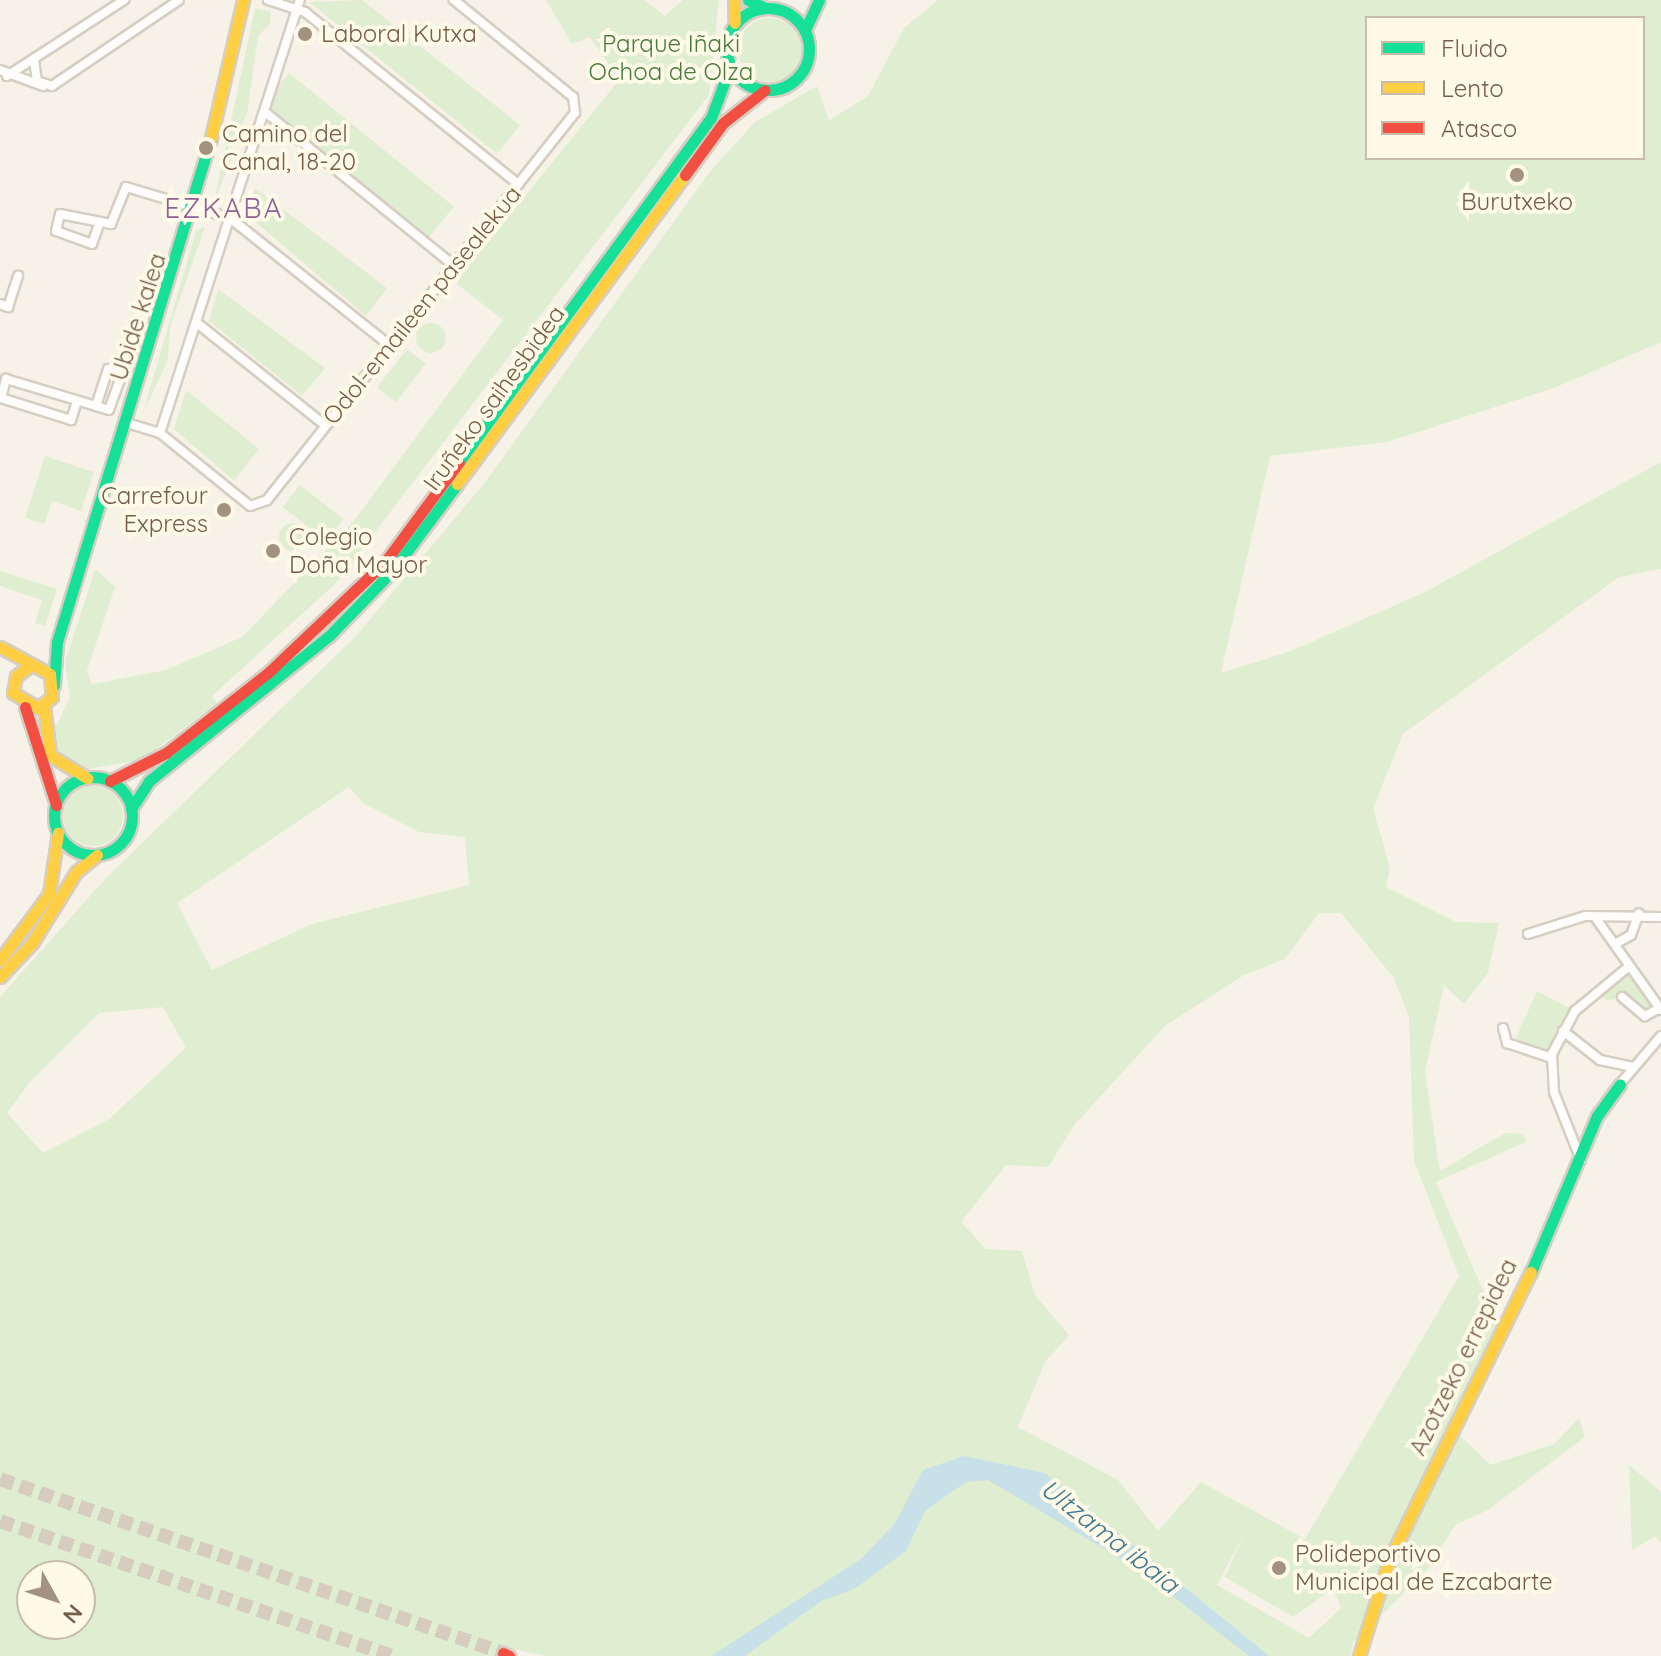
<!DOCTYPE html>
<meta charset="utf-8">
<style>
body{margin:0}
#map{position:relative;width:1661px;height:1656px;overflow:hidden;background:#f7f2e7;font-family:Quicksand,sans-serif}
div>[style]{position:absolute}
.green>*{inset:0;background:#dfeed1;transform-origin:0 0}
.round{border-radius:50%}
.water>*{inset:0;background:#c8e0e7}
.highway-tunnel>*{height:14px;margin-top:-7px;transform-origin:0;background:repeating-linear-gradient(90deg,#d6cdbf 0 14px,transparent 0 21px)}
.roads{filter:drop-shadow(2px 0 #d6cec2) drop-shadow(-2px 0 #d6cec2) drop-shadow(0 2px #d6cec2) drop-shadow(0 -2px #d6cec2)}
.street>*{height:8px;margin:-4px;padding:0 4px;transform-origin:4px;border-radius:4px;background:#fefdfb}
.fast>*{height:11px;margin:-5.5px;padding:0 5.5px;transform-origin:5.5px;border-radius:5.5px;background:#16e098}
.fast>.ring{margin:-5.5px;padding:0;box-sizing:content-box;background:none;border:11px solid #16e098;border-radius:50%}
.slow>*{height:11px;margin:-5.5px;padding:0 5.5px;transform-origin:5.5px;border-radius:5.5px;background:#ffcf43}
.jam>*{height:11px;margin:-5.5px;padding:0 5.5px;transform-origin:5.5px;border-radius:5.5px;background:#f24e42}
.dots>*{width:22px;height:22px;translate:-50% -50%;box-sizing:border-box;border:4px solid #fff9e8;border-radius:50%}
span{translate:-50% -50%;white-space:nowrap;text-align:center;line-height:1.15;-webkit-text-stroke:8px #fff9e8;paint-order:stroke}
.poi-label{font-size:24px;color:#755e47}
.left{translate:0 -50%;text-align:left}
.right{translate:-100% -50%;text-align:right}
.park-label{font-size:24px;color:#487c3e}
.street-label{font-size:24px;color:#755e47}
.water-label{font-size:26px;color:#427992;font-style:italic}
.quarter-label{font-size:28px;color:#8e6299;letter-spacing:2px}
.legend{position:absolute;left:1365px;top:16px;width:280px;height:144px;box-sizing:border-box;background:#fff9e8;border:2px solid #c8bba8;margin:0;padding:10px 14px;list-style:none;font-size:24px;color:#755e47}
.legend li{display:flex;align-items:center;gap:16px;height:40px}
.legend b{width:40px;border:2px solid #c8bba8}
.north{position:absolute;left:16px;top:1560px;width:80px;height:80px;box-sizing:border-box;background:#fff9e8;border:2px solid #c8bba8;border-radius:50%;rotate:130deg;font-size:22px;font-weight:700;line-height:32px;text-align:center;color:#755e47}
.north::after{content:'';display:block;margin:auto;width:28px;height:36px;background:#a2927f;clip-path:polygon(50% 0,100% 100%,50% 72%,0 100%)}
</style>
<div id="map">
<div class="green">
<div style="clip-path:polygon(362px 0,520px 125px,497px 154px,309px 2px)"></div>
<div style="clip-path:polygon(546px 0,644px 0,665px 16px,683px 0,719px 0,709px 95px,336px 583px,212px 696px,217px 703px,159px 747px,136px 761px,82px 770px,51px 743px,47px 724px,57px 725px,70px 697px,65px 662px,95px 569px,115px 587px,87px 671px,92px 684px,166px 670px,242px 637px,353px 522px,503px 320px,457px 284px,459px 278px,619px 80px,590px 37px,572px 44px)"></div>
<div style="clip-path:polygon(evenodd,938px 0,1661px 0,1661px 342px,1554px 388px,1387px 442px,1270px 456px,1221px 673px,1291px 651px,1425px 592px,1661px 462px,1661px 569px,1619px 577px,1403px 734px,1373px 808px,1390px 868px,1386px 887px,1456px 922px,1499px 923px,1488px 973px,1464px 1004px,1444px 985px,1425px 1072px,1440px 1171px,1505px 1133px,1523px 1134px,1526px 1142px,1436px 1182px,1498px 1325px,1456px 1432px,1491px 1465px,1554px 1444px,1579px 1418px,1585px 1437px,1488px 1510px,1455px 1525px,1428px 1569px,1353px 1643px,1351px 1656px,546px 1656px,512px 1649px,502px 1656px,0 1656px,0 997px,107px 877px,355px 637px,483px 485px,712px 169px,755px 122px,817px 86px,829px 120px,868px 96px,904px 28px,938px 0,1367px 18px,1643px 18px,1643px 158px,1367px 158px,1367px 18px,938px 0,349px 787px,363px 803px,419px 832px,465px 837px,469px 885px,312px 924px,212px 970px,177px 903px,349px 787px,938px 0,1319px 913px,1341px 913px,1394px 978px,1409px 1017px,1414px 1161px,1459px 1276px,1305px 1539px,1201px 1482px,1158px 1531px,1118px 1480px,1018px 1427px,1045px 1362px,1069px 1335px,1035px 1295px,1022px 1251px,986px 1249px,961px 1222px,1006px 1165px,1048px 1167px,1075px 1124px,1165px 1026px,1244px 975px,1285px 959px,1319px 913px,938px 0,163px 1007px,186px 1048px,109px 1119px,43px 1153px,7px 1113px,30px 1082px,99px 1013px,163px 1007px,938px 0,1244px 1534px,1225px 1577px,1293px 1617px,1334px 1588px,1341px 1608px,1309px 1638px,1217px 1585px,1244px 1534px,938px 0,32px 1576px,80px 1576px,80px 1624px,32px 1624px,32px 1576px)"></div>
<div style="clip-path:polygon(255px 8px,271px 12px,270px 24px,258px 36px,247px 114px,228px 147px,233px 156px,214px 202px)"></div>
<div class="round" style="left:738px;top:18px;width:64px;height:64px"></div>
<div style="left:289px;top:73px;width:212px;height:39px;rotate:39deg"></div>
<div style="clip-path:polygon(255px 188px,387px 288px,366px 316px,245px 213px)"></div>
<div style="clip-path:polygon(205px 227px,170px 327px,168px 360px,143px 413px,196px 231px)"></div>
<div style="clip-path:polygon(218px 289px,325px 368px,302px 396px,209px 321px)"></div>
<div class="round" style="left:416px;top:323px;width:30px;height:30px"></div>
<div style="left:407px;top:349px;width:24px;height:49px;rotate:38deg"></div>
<div style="clip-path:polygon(186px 390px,259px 449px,234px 481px,174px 429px)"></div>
<div style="clip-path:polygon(45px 456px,94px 472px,81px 511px,52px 501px,44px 524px,25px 518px)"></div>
<div style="left:300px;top:485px;width:55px;height:28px;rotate:38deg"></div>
<div class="round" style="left:279px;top:523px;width:28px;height:28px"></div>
<div style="clip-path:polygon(0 571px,57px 589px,45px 626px,35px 623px,42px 600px,0 586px)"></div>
<div class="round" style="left:63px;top:786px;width:60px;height:60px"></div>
<div style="clip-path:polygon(1627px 968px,1635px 982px,1660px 1009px,1645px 1016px,1622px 997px,1607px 1001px,1597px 991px)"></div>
<div style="clip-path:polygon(1537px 991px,1575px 1011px,1552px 1054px,1514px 1042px)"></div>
<div style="clip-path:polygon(1629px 1465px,1661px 1492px,1661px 1543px,1655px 1536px,1632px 1550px)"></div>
</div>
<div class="water">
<div style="clip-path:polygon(964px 1456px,1045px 1473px,1269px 1656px,1249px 1656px,1138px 1569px,988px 1480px,966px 1482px,925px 1511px,906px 1551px,854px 1589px,821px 1601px,745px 1656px,711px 1656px,861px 1559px,895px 1523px,923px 1470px)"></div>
</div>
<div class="highway-tunnel">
<div style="left:0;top:1479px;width:532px;rotate:19.08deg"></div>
<div style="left:0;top:1521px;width:416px;rotate:19deg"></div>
</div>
<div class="roads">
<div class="street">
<div style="left:268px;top:0;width:39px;rotate:18deg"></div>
<div style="left:305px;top:12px;width:274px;rotate:38.9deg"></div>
<div style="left:34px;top:60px;width:21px;rotate:82deg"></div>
<div style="left:37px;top:81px;width:16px;rotate:18deg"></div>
<div style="left:52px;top:86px;width:153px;rotate:-34.1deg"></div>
<div style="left:0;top:70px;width:46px;rotate:20.4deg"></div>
<div style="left:7px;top:76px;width:140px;rotate:-33deg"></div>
<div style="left:265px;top:112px;width:242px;rotate:39.1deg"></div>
<div style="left:100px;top:222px;width:23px;rotate:110deg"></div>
<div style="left:92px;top:244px;width:38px;rotate:-160deg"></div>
<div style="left:56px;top:231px;width:17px;rotate:-77deg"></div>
<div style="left:60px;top:214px;width:52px;rotate:11.1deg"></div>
<div style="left:111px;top:224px;width:40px;rotate:-68deg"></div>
<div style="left:126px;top:187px;width:109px;rotate:16.6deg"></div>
<div style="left:230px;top:218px;width:203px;rotate:38.6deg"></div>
<div style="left:0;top:304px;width:9px;rotate:21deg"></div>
<div style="left:8px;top:307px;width:33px;rotate:-72deg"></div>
<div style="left:197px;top:323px;width:164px;rotate:38.6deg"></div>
<div style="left:108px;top:369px;width:15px;rotate:20deg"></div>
<div style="left:122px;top:374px;width:38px;rotate:110deg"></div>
<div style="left:109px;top:410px;width:14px;rotate:-163deg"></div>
<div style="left:96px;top:406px;width:39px;rotate:-72deg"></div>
<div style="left:76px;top:404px;width:17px;rotate:107deg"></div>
<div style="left:71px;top:420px;width:73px;rotate:-162.6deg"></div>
<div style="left:1px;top:398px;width:20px;rotate:-75deg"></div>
<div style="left:6px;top:379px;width:94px;rotate:16.7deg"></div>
<div style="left:127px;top:423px;width:34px;rotate:17deg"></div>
<div style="left:160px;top:433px;width:116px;rotate:39deg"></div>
<div style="left:250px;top:506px;width:18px;rotate:-19deg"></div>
<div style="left:267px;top:500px;width:495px;rotate:-51.5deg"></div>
<div style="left:575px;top:113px;width:16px;rotate:-97deg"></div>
<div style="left:573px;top:97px;width:154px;rotate:-140.8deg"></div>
<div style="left:160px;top:433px;width:455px;rotate:-72.1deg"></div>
<div style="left:1595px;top:917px;width:114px;rotate:54.6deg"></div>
<div style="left:1528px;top:934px;width:60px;rotate:-17.5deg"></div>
<div style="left:1585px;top:916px;width:76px;rotate:0.8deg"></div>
<div style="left:1615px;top:944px;width:18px;rotate:-29deg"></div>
<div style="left:1631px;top:935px;width:23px;rotate:-70deg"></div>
<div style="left:1622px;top:997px;width:30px;rotate:40deg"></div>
<div style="left:1645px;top:1016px;width:17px;rotate:-28deg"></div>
<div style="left:1503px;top:1028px;width:16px;rotate:75deg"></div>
<div style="left:1507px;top:1043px;width:47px;rotate:18.4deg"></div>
<div style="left:1563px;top:1031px;width:47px;rotate:38.1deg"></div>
<div style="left:1600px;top:1060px;width:35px;rotate:12deg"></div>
<div style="left:1620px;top:1084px;width:63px;rotate:-49.5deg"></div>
<div style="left:1581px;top:1160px;width:73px;rotate:-111.7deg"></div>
<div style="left:1554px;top:1092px;width:38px;rotate:-93deg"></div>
<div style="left:1552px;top:1054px;width:49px;rotate:-61.9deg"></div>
<div style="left:1575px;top:1011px;width:67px;rotate:-39.6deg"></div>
</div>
<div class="fast">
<div style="left:748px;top:0;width:17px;rotate:24deg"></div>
<div class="ring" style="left:727px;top:8px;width:71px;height:71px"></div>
<div style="left:805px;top:30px;width:33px;rotate:-65deg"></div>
<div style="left:459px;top:462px;width:426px;rotate:-53.8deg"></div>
<div style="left:711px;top:118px;width:54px;rotate:-69.6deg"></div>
<div style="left:54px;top:685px;width:43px;rotate:-86deg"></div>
<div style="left:57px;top:642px;width:527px;rotate:-73.01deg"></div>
<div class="ring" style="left:54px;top:777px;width:67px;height:67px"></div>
<div style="left:131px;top:809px;width:33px;rotate:-57deg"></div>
<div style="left:149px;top:781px;width:231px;rotate:-38.9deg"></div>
<div style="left:329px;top:636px;width:92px;rotate:-45.9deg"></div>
<div style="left:393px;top:570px;width:107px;rotate:-53.3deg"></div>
<div style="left:1531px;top:1272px;width:169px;rotate:-67.1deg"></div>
<div style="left:1597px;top:1116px;width:39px;rotate:-54deg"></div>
</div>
<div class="slow">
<div style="left:734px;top:0;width:23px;rotate:88deg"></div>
<div style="left:211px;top:138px;width:142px;rotate:-76.9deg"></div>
<div style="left:457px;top:484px;width:384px;rotate:-53.6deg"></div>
<div style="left:0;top:647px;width:57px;rotate:28.4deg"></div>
<div style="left:50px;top:674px;width:23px;rotate:85deg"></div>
<div style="left:52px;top:697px;width:18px;rotate:142deg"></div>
<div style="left:38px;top:708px;width:29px;rotate:-149deg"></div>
<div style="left:13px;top:693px;width:17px;rotate:-80deg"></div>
<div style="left:16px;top:676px;width:17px;rotate:-36deg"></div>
<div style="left:44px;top:706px;width:49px;rotate:83deg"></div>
<div style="left:50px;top:755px;width:44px;rotate:31.9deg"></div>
<div style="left:0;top:960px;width:82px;rotate:-53.4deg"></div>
<div style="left:49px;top:894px;width:62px;rotate:-81.6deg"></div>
<div style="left:0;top:977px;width:47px;rotate:-46.7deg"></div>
<div style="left:32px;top:943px;width:84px;rotate:-58.2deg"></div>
<div style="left:76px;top:872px;width:27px;rotate:-39deg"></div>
<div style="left:1359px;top:1656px;width:101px;rotate:-72.6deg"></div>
<div style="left:1389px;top:1560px;width:321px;rotate:-63.8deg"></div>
</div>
<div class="jam">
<div style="left:685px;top:175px;width:64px;rotate:-53.8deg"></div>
<div style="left:723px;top:123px;width:53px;rotate:-38.2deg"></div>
<div style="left:25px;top:707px;width:103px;rotate:72.4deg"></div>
<div style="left:110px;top:781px;width:63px;rotate:-26.6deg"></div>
<div style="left:166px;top:753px;width:131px;rotate:-38.2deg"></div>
<div style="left:269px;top:672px;width:160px;rotate:-43.5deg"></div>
<div style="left:385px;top:562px;width:124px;rotate:-53.5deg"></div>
<div style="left:503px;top:1653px;width:7px;rotate:27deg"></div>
</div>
</div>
<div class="dots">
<div style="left:305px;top:34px;background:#a2927f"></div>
<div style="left:206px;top:148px;background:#a2927f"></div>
<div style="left:1517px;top:175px;background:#a2927f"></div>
<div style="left:224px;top:510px;background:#a2927f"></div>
<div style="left:273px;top:551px;background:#a2927f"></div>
<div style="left:1279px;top:1568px;background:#a2927f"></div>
</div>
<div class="poi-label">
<span class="left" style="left:321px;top:34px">Laboral Kutxa</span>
<span class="left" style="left:222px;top:148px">Camino del<br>Canal, 18-20</span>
<span style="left:1517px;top:202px">Burutxeko</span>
<span class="right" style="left:208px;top:510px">Carrefour<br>Express</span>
<span class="left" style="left:289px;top:551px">Colegio<br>Doña Mayor</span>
<span class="left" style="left:1295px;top:1568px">Polideportivo<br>Municipal de Ezcabarte</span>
</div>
<div class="park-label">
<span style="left:671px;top:58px">Parque Iñaki<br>Ochoa de Olza</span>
</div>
<div class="street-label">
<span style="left:422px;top:305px;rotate:-51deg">Odol-emaileen pasealekua</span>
<span style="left:138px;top:317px;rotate:-72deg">Ubide kalea</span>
<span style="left:494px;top:398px;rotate:-54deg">Iruñeko saihesbidea</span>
<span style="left:1463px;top:1357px;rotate:-64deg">Azotzeko errepidea</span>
</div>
<div class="water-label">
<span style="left:1110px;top:1536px;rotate:38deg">Ultzama ibaia</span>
</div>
<div class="quarter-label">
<span style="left:224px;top:208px">EZKABA</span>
</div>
<ul class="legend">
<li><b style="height:10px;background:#16e098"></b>Fluido</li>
<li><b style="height:10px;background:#ffcf43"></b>Lento</li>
<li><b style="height:10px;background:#f24e42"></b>Atasco</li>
</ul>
<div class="north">N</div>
</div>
